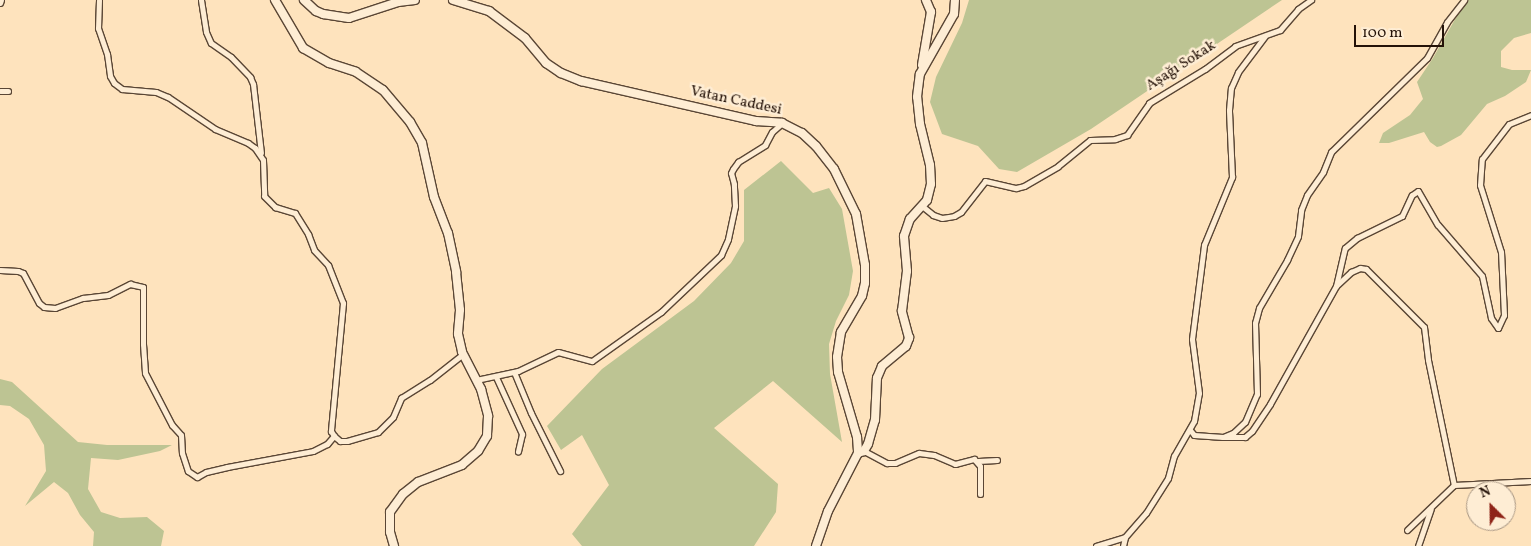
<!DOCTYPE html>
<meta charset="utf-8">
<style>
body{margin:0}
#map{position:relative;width:1531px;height:546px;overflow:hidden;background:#fee3bd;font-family:Vollkorn,serif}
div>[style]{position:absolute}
.green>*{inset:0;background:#bdc493}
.roads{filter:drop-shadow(1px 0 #5a4635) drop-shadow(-1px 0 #5a4635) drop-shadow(0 1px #5a4635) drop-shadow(0 -1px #5a4635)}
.street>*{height:5px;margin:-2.5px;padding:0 2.5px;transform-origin:2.5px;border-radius:2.5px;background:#feedd4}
.secondary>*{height:8px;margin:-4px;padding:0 4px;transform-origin:4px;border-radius:4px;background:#feedd4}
span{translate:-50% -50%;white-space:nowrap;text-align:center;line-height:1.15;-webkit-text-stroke:5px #feedd4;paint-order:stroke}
.street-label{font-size:15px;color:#241208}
.north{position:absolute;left:1466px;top:481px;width:50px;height:50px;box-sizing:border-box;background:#feedd4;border:1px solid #a79582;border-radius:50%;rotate:337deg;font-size:14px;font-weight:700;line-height:20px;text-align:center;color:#241208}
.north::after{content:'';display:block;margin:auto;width:18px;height:22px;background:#8f2418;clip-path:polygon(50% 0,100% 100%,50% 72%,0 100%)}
.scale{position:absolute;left:1354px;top:25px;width:90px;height:22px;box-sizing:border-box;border:2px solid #241208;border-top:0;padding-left:6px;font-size:15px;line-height:18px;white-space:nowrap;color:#241208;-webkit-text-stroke:4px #feedd4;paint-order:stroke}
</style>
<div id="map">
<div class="green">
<div style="clip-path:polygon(969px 0,1282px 0,1091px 129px,1017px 172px,999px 169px,978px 146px,942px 134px,930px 102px,936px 77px,962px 23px)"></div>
<div style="clip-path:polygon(1466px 0,1531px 0,1531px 33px,1514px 38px,1501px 51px,1501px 67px,1512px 70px,1531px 70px,1526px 82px,1505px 96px,1487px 104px,1461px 135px,1441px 146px,1437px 147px,1430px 142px,1424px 132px,1389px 143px,1379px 143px,1383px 133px,1410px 115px,1423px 99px,1417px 82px,1433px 58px)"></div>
<div style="clip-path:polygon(781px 161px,813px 193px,829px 188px,842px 209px,853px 271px,849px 295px,836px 321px,829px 344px,830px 374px,842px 442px,773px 381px,714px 428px,778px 484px,776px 512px,754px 546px,582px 546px,572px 534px,609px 485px,582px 435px,561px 450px,547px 426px,602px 369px,694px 301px,731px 263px,744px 241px,744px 190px)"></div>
<div style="clip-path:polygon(0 379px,12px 382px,78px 442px,107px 445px,172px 445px,160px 451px,118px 460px,91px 458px,88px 489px,101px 512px,120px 518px,147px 517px,164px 531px,161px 546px,93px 546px,94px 532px,80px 515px,68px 493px,54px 482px,25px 506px,46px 471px,44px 445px,29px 419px,10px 406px,0 405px)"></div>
</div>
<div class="roads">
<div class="street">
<div style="left:99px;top:0;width:28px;rotate:92deg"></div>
<div style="left:98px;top:28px;width:28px;rotate:71deg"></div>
<div style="left:107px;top:54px;width:22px;rotate:82deg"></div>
<div style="left:110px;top:76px;width:8px;rotate:60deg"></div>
<div style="left:114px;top:83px;width:10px;rotate:37deg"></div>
<div style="left:122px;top:89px;width:34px;rotate:5deg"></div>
<div style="left:156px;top:92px;width:13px;rotate:23deg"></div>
<div style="left:168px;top:97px;width:57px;rotate:34.2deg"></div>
<div style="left:215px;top:129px;width:36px;rotate:23deg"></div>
<div style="left:248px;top:143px;width:9px;rotate:36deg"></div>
<div style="left:255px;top:148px;width:14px;rotate:56deg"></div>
<div style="left:263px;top:160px;width:36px;rotate:88deg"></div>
<div style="left:264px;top:196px;width:16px;rotate:45deg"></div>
<div style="left:275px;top:207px;width:21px;rotate:17deg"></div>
<div style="left:295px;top:213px;width:25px;rotate:58deg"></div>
<div style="left:308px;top:234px;width:17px;rotate:69deg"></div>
<div style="left:314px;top:250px;width:21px;rotate:47deg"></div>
<div style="left:328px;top:265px;width:41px;rotate:68.5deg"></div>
<div style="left:343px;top:303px;width:129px;rotate:95.4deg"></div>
<div style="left:331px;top:431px;width:6px;rotate:59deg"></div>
<div style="left:334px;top:436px;width:8px;rotate:40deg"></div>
<div style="left:340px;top:441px;width:7px"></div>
<div style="left:347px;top:441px;width:32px;rotate:-16deg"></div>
<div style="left:378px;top:432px;width:21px;rotate:-45deg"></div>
<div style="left:393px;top:417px;width:21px;rotate:-67deg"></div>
<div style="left:401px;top:398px;width:34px;rotate:-32deg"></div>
<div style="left:430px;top:380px;width:42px;rotate:-38.2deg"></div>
<div style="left:201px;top:0;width:32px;rotate:81deg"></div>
<div style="left:206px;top:32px;width:12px;rotate:66deg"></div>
<div style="left:211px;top:43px;width:24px;rotate:35deg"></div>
<div style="left:231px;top:57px;width:28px;rotate:46deg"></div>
<div style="left:250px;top:77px;width:8px;rotate:67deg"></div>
<div style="left:253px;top:84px;width:69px;rotate:83.4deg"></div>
<div style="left:0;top:3px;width:3px;rotate:-72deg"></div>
<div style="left:0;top:91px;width:8px"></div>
<div style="left:922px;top:206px;width:14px;rotate:39deg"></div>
<div style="left:933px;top:215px;width:9px;rotate:18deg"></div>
<div style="left:942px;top:218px;width:12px;rotate:-9deg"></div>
<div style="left:954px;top:216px;width:8px;rotate:-30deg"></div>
<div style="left:961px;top:212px;width:39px;rotate:-52deg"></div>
<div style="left:985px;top:181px;width:32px;rotate:13deg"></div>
<div style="left:1016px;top:188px;width:8px;rotate:-14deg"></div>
<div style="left:1024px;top:186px;width:39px;rotate:-30deg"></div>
<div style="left:1058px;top:166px;width:41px;rotate:-39.1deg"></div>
<div style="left:1090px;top:140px;width:25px;rotate:-2deg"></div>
<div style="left:1115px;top:139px;width:13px;rotate:-18deg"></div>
<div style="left:1127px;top:135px;width:39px;rotate:-55deg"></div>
<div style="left:1149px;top:103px;width:66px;rotate:-31.3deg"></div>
<div style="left:1205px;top:69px;width:38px;rotate:-37deg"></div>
<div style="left:1235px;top:46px;width:48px;rotate:-19.6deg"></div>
<div style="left:1280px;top:30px;width:28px;rotate:-49deg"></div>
<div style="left:1298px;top:9px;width:16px;rotate:-35deg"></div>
<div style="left:0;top:270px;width:18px;rotate:3deg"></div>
<div style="left:18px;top:271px;width:5px;rotate:22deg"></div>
<div style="left:23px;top:273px;width:34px;rotate:62deg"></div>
<div style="left:39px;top:303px;width:6px;rotate:39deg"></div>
<div style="left:44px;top:307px;width:11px;rotate:5deg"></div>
<div style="left:55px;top:308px;width:30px;rotate:-20deg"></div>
<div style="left:83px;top:298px;width:25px;rotate:-7deg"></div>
<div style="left:108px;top:295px;width:25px;rotate:-27deg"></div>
<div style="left:130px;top:284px;width:13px;rotate:13deg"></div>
<div style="left:143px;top:287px;width:57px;rotate:90deg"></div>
<div style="left:143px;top:344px;width:29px;rotate:86deg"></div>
<div style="left:145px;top:373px;width:59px;rotate:62.6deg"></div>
<div style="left:172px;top:425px;width:13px;rotate:48deg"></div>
<div style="left:181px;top:435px;width:18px;rotate:87deg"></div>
<div style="left:182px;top:453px;width:19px;rotate:72deg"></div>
<div style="left:188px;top:471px;width:11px;rotate:34deg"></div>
<div style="left:197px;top:477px;width:10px;rotate:-29deg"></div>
<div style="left:206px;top:472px;width:22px;rotate:-13deg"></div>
<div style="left:227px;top:467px;width:87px;rotate:-10.5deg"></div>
<div style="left:313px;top:451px;width:16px;rotate:-27deg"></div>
<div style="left:327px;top:444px;width:11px;rotate:-49deg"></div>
<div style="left:1336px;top:286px;width:21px;rotate:-43deg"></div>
<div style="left:1351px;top:272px;width:10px;rotate:-24deg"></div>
<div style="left:1360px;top:268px;width:6px;rotate:9deg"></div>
<div style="left:1366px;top:269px;width:82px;rotate:45deg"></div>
<div style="left:1424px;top:327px;width:33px;rotate:83deg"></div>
<div style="left:1428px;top:360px;width:128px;rotate:78.3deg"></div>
<div style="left:1454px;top:485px;width:77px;rotate:-3deg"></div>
<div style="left:514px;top:372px;width:44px;rotate:67.5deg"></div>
<div style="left:531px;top:413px;width:65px;rotate:63.4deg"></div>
<div style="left:496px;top:377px;width:63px;rotate:65.5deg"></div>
<div style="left:522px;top:434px;width:18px;rotate:103deg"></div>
<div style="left:476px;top:380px;width:43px;rotate:-12.1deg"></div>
<div style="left:518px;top:371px;width:44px;rotate:-25.4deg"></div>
<div style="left:558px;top:352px;width:35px;rotate:15deg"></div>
<div style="left:592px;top:361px;width:85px;rotate:-35.4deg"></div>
<div style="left:661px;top:312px;width:83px;rotate:-43.5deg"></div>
<div style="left:721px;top:255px;width:17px;rotate:-66deg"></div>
<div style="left:728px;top:239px;width:34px;rotate:-78deg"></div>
<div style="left:735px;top:206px;width:22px;rotate:-93deg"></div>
<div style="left:734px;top:184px;width:11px;rotate:-105deg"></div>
<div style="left:731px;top:173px;width:4px;rotate:-63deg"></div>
<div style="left:733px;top:169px;width:9px;rotate:-54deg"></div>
<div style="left:738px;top:162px;width:32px;rotate:-32deg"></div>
<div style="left:765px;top:145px;width:15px;rotate:-62deg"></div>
<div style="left:772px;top:132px;width:13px;rotate:-42deg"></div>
<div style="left:1190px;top:430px;width:6px;rotate:51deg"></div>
<div style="left:1194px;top:435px;width:29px;rotate:4deg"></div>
<div style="left:1223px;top:437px;width:11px;rotate:-22deg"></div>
<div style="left:1233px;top:433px;width:16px;rotate:-43deg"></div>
<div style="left:1245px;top:422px;width:30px;rotate:-67deg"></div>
<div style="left:1257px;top:394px;width:71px;rotate:-91.6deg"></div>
<div style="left:1255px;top:323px;width:16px;rotate:-75deg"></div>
<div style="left:1259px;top:308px;width:56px;rotate:-59.7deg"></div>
<div style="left:1287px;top:260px;width:26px;rotate:-65deg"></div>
<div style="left:1298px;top:236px;width:26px;rotate:-83deg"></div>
<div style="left:1301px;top:210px;width:16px;rotate:-68deg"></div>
<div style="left:1307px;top:195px;width:28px;rotate:-55deg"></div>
<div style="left:1323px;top:172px;width:22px;rotate:-68deg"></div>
<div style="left:1331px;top:152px;width:134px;rotate:-44.4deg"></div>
<div style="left:1427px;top:58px;width:41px;rotate:-60.9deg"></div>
<div style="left:1447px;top:22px;width:28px;rotate:-52deg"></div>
<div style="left:1223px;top:437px;width:22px"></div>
<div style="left:1245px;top:437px;width:9px;rotate:-41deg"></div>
<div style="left:1252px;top:431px;width:32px;rotate:-56deg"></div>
<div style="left:1270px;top:404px;width:135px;rotate:-60.8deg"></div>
<div style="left:1336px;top:286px;width:39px;rotate:-77deg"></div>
<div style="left:1345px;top:248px;width:16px;rotate:-40deg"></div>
<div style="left:1357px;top:238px;width:50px;rotate:-26.1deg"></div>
<div style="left:1402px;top:216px;width:23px;rotate:-65deg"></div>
<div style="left:1412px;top:195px;width:7px;rotate:-34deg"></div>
<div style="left:1418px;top:191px;width:39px;rotate:60deg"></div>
<div style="left:1438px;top:225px;width:67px;rotate:49.2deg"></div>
<div style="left:1482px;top:276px;width:43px;rotate:77.9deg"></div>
<div style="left:1491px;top:318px;width:12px;rotate:55deg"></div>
<div style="left:1498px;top:328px;width:14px;rotate:-65deg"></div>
<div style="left:1504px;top:315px;width:63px;rotate:-92.7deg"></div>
<div style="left:1501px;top:252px;width:70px;rotate:-107.4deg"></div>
<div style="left:1480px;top:185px;width:26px;rotate:-86deg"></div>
<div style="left:1482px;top:159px;width:44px;rotate:-52.4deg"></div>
<div style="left:1509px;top:124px;width:24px;rotate:-22deg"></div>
<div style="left:864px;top:451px;width:26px;rotate:28deg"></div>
<div style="left:887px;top:463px;width:8px"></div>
<div style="left:895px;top:463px;width:26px;rotate:-23deg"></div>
<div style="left:919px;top:453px;width:15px;rotate:8deg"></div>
<div style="left:934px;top:455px;width:23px;rotate:23deg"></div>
<div style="left:955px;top:464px;width:20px;rotate:-15deg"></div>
<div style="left:974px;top:459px;width:9px;rotate:49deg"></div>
<div style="left:980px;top:466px;width:28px;rotate:90deg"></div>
<div style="left:978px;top:461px;width:19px;rotate:-3deg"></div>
<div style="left:1407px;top:530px;width:65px;rotate:-43.8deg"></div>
<div style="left:1096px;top:546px;width:30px;rotate:-17deg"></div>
<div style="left:1123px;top:546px;width:9px;rotate:-77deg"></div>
<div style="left:1125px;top:537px;width:32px;rotate:-49deg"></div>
<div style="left:1146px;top:513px;width:41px;rotate:-57.8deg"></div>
<div style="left:1168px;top:478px;width:23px;rotate:-75deg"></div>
<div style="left:1174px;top:456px;width:40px;rotate:-60.3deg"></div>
<div style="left:1194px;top:421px;width:28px;rotate:-80deg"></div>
<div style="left:1199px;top:393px;width:54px;rotate:-97.4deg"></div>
<div style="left:1192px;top:339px;width:95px;rotate:-82.7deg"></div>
<div style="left:1204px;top:245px;width:74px;rotate:-67.6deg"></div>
<div style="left:1232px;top:177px;width:67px;rotate:-92.6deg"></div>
<div style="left:1229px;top:110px;width:22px;rotate:-85deg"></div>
<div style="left:1231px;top:88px;width:17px;rotate:-66deg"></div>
<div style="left:1238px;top:72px;width:45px;rotate:-53.1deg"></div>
<div style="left:1418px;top:546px;width:39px;rotate:-71deg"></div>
</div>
<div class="secondary">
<div style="left:275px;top:0;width:56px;rotate:59.7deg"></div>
<div style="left:303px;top:48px;width:30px;rotate:30deg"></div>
<div style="left:329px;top:63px;width:28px;rotate:18deg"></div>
<div style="left:356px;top:72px;width:32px;rotate:34deg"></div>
<div style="left:383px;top:90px;width:42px;rotate:49.8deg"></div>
<div style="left:410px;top:122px;width:24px;rotate:60deg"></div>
<div style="left:422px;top:143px;width:55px;rotate:77.5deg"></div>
<div style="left:434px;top:197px;width:39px;rotate:69deg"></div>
<div style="left:448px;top:233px;width:40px;rotate:78deg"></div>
<div style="left:456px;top:272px;width:38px;rotate:84deg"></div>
<div style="left:460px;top:310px;width:24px;rotate:95deg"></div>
<div style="left:458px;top:334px;width:18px;rotate:77deg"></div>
<div style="left:462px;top:352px;width:42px;rotate:62.8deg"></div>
<div style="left:481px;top:389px;width:28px;rotate:75deg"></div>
<div style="left:488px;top:416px;width:20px;rotate:93deg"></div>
<div style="left:487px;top:436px;width:17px;rotate:121deg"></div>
<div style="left:478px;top:451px;width:21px;rotate:139deg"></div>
<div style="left:462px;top:465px;width:47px;rotate:158.9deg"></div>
<div style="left:418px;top:482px;width:19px;rotate:141deg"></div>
<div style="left:403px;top:494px;width:22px;rotate:126deg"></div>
<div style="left:390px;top:512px;width:20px;rotate:90deg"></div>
<div style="left:390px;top:532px;width:15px;rotate:74deg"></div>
<div style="left:304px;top:0;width:16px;rotate:43deg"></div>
<div style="left:316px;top:11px;width:8px;rotate:23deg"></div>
<div style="left:323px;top:14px;width:26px;rotate:9deg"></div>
<div style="left:349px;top:18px;width:52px;rotate:-18.1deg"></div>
<div style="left:398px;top:2px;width:17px;rotate:-7deg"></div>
<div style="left:453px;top:0;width:38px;rotate:17deg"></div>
<div style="left:489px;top:11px;width:45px;rotate:36.9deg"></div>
<div style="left:525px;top:38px;width:33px;rotate:50deg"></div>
<div style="left:546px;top:63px;width:18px;rotate:34deg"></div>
<div style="left:561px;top:73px;width:22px;rotate:22deg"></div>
<div style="left:581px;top:81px;width:180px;rotate:12.9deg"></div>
<div style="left:756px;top:121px;width:26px;rotate:4deg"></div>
<div style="left:782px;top:123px;width:22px;rotate:27deg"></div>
<div style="left:802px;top:133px;width:19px;rotate:43deg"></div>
<div style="left:816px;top:146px;width:29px;rotate:52deg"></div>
<div style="left:834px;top:169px;width:50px;rotate:63.9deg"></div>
<div style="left:856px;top:214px;width:52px;rotate:80deg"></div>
<div style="left:865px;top:265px;width:18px;rotate:90deg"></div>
<div style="left:865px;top:283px;width:13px;rotate:103deg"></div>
<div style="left:862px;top:296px;width:42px;rotate:120.3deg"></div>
<div style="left:841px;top:332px;width:25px;rotate:99deg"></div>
<div style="left:837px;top:357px;width:15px;rotate:86deg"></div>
<div style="left:838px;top:372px;width:68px;rotate:73.7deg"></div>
<div style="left:857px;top:437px;width:16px;rotate:86deg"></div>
<div style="left:858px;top:453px;width:65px;rotate:117.3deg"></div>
<div style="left:828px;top:511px;width:37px;rotate:109deg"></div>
<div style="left:922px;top:65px;width:54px;rotate:-80.4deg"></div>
<div style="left:931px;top:12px;width:13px;rotate:-113deg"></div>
<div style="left:858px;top:453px;width:6px;rotate:-18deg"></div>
<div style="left:864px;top:451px;width:8px;rotate:-60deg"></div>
<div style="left:868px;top:444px;width:25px;rotate:-74deg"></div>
<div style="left:875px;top:420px;width:42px;rotate:-87.3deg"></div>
<div style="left:877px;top:378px;width:13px;rotate:-67deg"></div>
<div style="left:882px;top:366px;width:31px;rotate:-40deg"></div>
<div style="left:906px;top:346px;width:9px;rotate:-69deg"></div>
<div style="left:909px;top:338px;width:28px;rotate:-105deg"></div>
<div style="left:902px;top:311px;width:40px;rotate:-82.9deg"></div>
<div style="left:907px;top:271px;width:35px;rotate:-95deg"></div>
<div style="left:904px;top:236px;width:18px;rotate:-71deg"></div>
<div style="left:910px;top:219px;width:25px;rotate:-48deg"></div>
<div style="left:927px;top:200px;width:16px;rotate:-76deg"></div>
<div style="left:931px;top:184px;width:19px;rotate:-93deg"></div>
<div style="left:930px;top:165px;width:42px;rotate:-103.7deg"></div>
<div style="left:920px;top:124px;width:27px;rotate:-96deg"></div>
<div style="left:917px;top:97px;width:23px;rotate:-83deg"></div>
<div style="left:920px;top:74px;width:69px;rotate:-60.5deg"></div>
<div style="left:954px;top:14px;width:14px;rotate:-86deg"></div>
</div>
</div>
<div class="street-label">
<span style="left:1181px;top:66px;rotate:-33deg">Aşağı Sokak</span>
<span style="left:736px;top:101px;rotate:12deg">Vatan Caddesi</span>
</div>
<div class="north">N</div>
<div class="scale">100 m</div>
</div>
